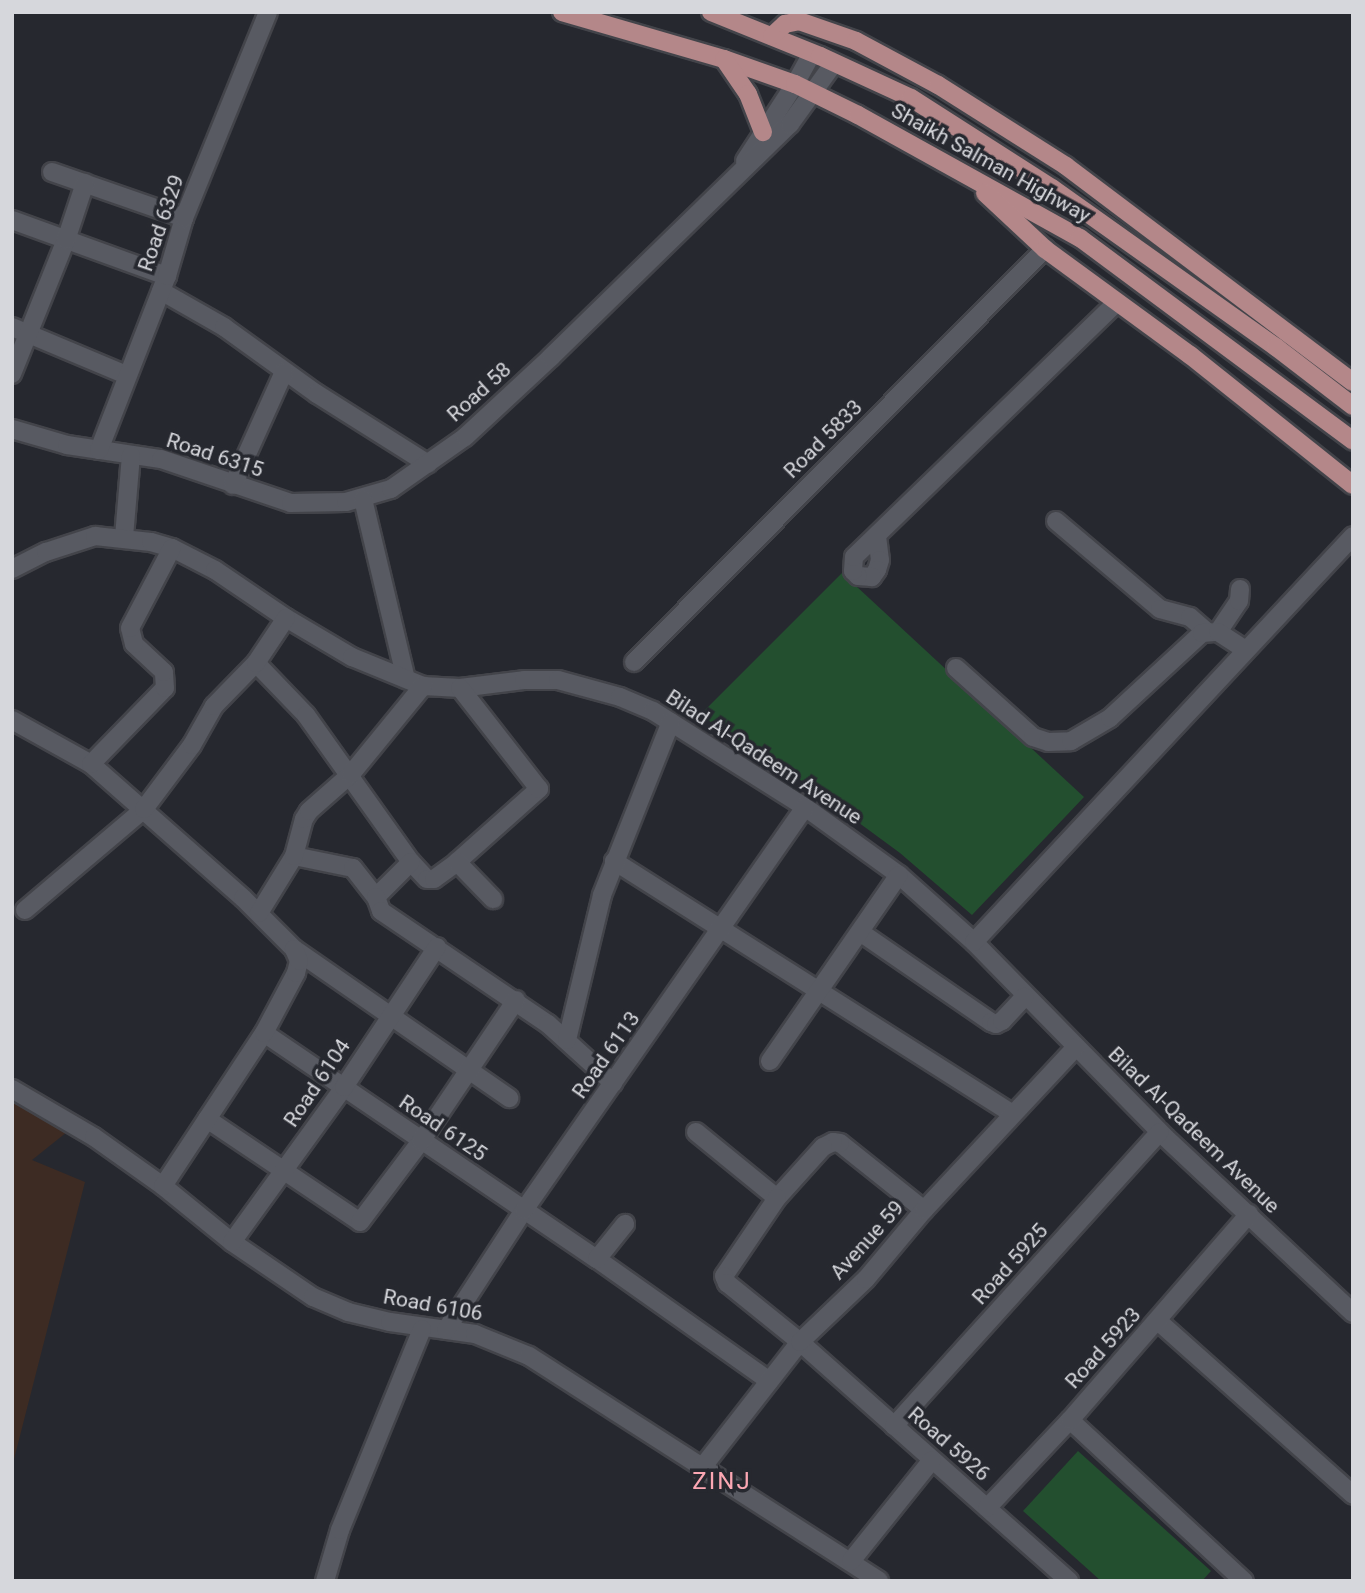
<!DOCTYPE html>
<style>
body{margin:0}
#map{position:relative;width:1365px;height:1593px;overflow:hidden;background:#26282f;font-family:Roboto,sans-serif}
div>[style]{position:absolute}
.education>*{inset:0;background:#3d2b23}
.green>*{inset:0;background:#234f2f}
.roads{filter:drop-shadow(2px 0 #43444a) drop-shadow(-2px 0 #43444a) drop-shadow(0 2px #43444a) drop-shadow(0 -2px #43444a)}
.minor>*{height:18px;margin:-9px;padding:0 9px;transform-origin:9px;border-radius:9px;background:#585a62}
.major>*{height:18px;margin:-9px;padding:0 9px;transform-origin:9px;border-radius:9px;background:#b48789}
span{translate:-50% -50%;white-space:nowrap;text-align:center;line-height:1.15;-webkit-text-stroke:7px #26282f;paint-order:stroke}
.street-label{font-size:21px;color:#d6d7dc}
.quarter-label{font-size:24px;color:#fba7b3;letter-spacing:2px}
.frame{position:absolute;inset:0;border:14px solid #d6d7dc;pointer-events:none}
</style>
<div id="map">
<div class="education">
<div style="clip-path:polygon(12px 1101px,67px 1132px,32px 1160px,85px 1182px,12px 1467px)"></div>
</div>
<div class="green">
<div style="clip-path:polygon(842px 573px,1084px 797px,972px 915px,900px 853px,802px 781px,700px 715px)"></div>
<div style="clip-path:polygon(1078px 1451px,1211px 1571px,1202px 1581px,1101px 1581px,1023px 1511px)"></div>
</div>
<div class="roads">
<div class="minor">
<div style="left:745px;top:161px;width:92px;rotate:-57deg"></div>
<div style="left:795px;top:84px;width:35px;rotate:-61deg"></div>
<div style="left:52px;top:172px;width:140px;rotate:19.2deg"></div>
<div style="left:12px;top:220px;width:165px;rotate:19.9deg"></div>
<div style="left:161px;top:291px;width:73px;rotate:29.7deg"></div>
<div style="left:224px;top:327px;width:115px;rotate:35.8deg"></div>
<div style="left:317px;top:394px;width:131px;rotate:32.2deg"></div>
<div style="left:12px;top:327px;width:124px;rotate:22.8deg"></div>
<div style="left:12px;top:374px;width:144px;rotate:-68.1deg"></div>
<div style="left:66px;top:240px;width:60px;rotate:-71.6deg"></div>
<div style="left:12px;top:429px;width:57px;rotate:16.2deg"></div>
<div style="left:67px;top:445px;width:95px;rotate:8.5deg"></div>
<div style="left:161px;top:459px;width:137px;rotate:18.7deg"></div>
<div style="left:291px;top:503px;width:55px;rotate:-1deg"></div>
<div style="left:346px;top:502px;width:47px;rotate:-16.1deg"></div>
<div style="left:391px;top:489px;width:90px;rotate:-35.1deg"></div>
<div style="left:465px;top:437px;width:117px;rotate:-42.9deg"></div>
<div style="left:551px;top:357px;width:334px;rotate:-44.3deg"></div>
<div style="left:790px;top:124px;width:75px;rotate:-54.2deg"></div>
<div style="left:99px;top:450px;width:187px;rotate:-68.7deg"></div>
<div style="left:167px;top:276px;width:60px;rotate:-73.7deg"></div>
<div style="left:184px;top:218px;width:222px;rotate:-67.8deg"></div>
<div style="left:233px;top:485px;width:124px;rotate:-65.7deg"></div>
<div style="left:363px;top:499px;width:185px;rotate:76.6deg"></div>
<div style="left:1056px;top:521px;width:136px;rotate:40.2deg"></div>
<div style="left:1160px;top:609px;width:31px;rotate:15deg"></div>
<div style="left:1190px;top:617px;width:21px;rotate:41deg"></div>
<div style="left:877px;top:536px;width:24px;rotate:83deg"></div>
<div style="left:880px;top:560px;width:10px;rotate:107deg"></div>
<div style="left:877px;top:570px;width:9px;rotate:126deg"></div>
<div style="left:872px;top:577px;width:14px;rotate:-176deg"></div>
<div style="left:858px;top:576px;width:7px;rotate:-135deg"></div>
<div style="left:853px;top:571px;width:14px;rotate:-86deg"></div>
<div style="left:854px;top:557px;width:366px;rotate:-44.1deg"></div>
<div style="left:124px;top:537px;width:82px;rotate:-85.1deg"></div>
<div style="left:12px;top:569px;width:38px;rotate:-27deg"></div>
<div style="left:46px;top:552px;width:52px;rotate:-18.1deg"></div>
<div style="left:95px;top:536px;width:56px;rotate:6.1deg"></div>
<div style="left:151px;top:542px;width:22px;rotate:16deg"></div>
<div style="left:172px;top:548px;width:48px;rotate:27.1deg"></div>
<div style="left:215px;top:570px;width:86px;rotate:34.1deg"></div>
<div style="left:286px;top:618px;width:77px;rotate:30.6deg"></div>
<div style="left:352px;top:657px;width:77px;rotate:22.2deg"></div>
<div style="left:423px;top:686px;width:37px;rotate:3deg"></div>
<div style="left:460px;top:688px;width:64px;rotate:-7.1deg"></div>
<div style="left:524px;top:680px;width:34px"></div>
<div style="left:558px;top:680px;width:64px;rotate:15.3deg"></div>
<div style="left:620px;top:697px;width:36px;rotate:23deg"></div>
<div style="left:653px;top:711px;width:180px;rotate:32.3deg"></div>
<div style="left:805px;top:807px;width:116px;rotate:35.9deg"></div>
<div style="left:899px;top:875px;width:101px;rotate:41.8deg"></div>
<div style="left:974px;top:942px;width:274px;rotate:45.6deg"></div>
<div style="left:1166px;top:1138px;width:256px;rotate:43.1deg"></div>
<div style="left:1218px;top:632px;width:37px;rotate:-56deg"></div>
<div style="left:1239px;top:601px;width:12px;rotate:-85deg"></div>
<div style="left:634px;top:662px;width:583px;rotate:-45.14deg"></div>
<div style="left:256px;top:663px;width:72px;rotate:46.1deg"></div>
<div style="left:306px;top:715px;width:181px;rotate:54.5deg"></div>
<div style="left:411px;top:862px;width:23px;rotate:47deg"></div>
<div style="left:427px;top:879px;width:7px"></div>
<div style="left:434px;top:879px;width:29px;rotate:-36deg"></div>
<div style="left:457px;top:862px;width:110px;rotate:-41.7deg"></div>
<div style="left:539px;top:789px;width:128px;rotate:-128deg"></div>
<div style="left:956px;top:668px;width:103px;rotate:41.9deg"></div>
<div style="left:1033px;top:737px;width:16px;rotate:18deg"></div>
<div style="left:1048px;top:742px;width:23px;rotate:-2deg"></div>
<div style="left:1071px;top:741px;width:45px;rotate:-30.5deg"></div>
<div style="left:1110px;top:718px;width:125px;rotate:-42.7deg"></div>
<div style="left:1202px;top:633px;width:16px;rotate:-4deg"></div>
<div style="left:1218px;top:632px;width:33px;rotate:33deg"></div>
<div style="left:12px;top:720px;width:90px;rotate:29.1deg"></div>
<div style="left:91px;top:764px;width:203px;rotate:41.4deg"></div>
<div style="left:243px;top:898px;width:72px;rotate:45deg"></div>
<div style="left:294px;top:949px;width:262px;rotate:34.7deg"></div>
<div style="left:91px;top:764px;width:106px;rotate:-45.8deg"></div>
<div style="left:165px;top:688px;width:16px;rotate:-94deg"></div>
<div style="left:164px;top:672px;width:41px;rotate:-137deg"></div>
<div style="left:134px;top:644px;width:16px;rotate:-104deg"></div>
<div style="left:130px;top:628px;width:90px;rotate:-62.3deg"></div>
<div style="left:294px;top:856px;width:60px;rotate:11.5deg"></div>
<div style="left:353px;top:868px;width:37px;rotate:52deg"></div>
<div style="left:614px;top:861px;width:472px;rotate:32.4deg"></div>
<div style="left:411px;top:862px;width:49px;rotate:135deg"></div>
<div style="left:376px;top:897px;width:15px;rotate:70deg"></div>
<div style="left:381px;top:911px;width:202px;rotate:34.1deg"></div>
<div style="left:548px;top:1024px;width:88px;rotate:42.2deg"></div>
<div style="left:457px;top:862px;width:52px;rotate:45.8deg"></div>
<div style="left:25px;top:910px;width:156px;rotate:-40.3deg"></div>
<div style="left:144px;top:809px;width:80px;rotate:-53.1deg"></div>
<div style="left:192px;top:745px;width:45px;rotate:-60.6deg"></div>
<div style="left:214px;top:706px;width:60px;rotate:-45.7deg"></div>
<div style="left:256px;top:663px;width:54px;rotate:-56.3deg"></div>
<div style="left:259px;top:913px;width:67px;rotate:-58.4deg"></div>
<div style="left:294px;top:856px;width:38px;rotate:-75deg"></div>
<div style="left:304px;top:819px;width:9px;rotate:-58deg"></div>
<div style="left:309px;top:811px;width:56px;rotate:-41.4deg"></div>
<div style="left:351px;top:774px;width:114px;rotate:-50.7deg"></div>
<div style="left:860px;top:932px;width:159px;rotate:34.5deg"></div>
<div style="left:991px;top:1022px;width:5px;rotate:22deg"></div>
<div style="left:996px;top:1024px;width:7px;rotate:-27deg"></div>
<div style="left:1002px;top:1021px;width:33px;rotate:-47deg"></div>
<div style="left:974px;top:942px;width:555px;rotate:-46.97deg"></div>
<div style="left:264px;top:1033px;width:402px;rotate:34.2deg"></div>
<div style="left:597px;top:1259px;width:211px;rotate:35.3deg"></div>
<div style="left:567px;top:1040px;width:149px;rotate:-76.4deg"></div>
<div style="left:602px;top:895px;width:186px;rotate:-68.3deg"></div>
<div style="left:770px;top:1061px;width:226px;rotate:-55.3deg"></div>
<div style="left:12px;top:1089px;width:95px;rotate:30.3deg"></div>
<div style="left:94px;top:1137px;width:85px;rotate:35.4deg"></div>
<div style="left:163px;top:1186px;width:89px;rotate:39.1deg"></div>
<div style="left:232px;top:1242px;width:98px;rotate:34.2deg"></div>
<div style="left:313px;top:1297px;width:38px;rotate:23deg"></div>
<div style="left:348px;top:1312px;width:43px;rotate:13.4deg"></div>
<div style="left:390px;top:1322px;width:86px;rotate:8deg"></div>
<div style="left:475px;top:1334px;width:58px;rotate:22.2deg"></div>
<div style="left:529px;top:1356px;width:416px;rotate:32.7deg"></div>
<div style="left:207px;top:1119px;width:184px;rotate:33.9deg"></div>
<div style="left:360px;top:1222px;width:101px;rotate:-53deg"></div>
<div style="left:421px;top:1141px;width:170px;rotate:-56deg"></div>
<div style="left:696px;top:1132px;width:104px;rotate:39.2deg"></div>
<div style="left:163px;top:1186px;width:183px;rotate:-56.6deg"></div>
<div style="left:264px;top:1033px;width:68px;rotate:-61.9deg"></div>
<div style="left:296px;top:973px;width:12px;rotate:-76deg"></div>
<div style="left:299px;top:961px;width:13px;rotate:-113deg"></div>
<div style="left:924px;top:1210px;width:107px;rotate:-141.4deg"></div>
<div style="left:840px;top:1143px;width:7px;rotate:-172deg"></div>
<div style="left:833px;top:1142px;width:11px;rotate:153deg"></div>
<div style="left:823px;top:1147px;width:69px;rotate:132deg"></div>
<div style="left:777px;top:1198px;width:94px;rotate:124.2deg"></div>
<div style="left:724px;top:1276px;width:8px;rotate:67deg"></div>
<div style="left:727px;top:1283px;width:94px;rotate:38.9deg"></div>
<div style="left:800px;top:1342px;width:360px;rotate:41.6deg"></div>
<div style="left:232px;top:1242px;width:191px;rotate:-54.1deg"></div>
<div style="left:344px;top:1087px;width:168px;rotate:-56.4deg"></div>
<div style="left:597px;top:1259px;width:45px;rotate:-51.3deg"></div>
<div style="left:1158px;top:1321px;width:261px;rotate:41.7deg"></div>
<div style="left:446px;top:1330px;width:143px;rotate:-57deg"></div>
<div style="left:524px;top:1210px;width:491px;rotate:-55.1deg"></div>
<div style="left:1070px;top:1420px;width:237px;rotate:42.8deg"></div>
<div style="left:894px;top:1426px;width:396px;rotate:-47.9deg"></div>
<div style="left:701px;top:1469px;width:161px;rotate:-52.1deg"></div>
<div style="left:800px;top:1342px;width:91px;rotate:-43.7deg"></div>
<div style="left:866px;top:1279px;width:90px;rotate:-50deg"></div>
<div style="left:924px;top:1210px;width:223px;rotate:-47deg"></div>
<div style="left:987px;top:1508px;width:121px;rotate:-46.7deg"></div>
<div style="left:1070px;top:1420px;width:273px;rotate:-49deg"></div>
<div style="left:851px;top:1561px;width:129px;rotate:-51.3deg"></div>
<div style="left:325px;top:1581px;width:53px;rotate:-73.6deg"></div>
<div style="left:340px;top:1530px;width:217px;rotate:-67.8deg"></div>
</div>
<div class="major">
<div style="left:562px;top:12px;width:169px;rotate:16.2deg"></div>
<div style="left:724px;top:59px;width:75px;rotate:19.4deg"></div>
<div style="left:795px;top:84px;width:70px;rotate:26.2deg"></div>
<div style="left:858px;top:115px;width:254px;rotate:29deg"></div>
<div style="left:1080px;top:238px;width:340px;rotate:36.6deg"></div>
<div style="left:711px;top:12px;width:118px;rotate:22deg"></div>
<div style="left:820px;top:56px;width:100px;rotate:24.8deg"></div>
<div style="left:911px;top:98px;width:167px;rotate:32.6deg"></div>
<div style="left:1052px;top:188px;width:275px;rotate:35.4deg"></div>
<div style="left:1276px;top:347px;width:97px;rotate:37.5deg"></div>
<div style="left:772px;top:36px;width:18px;rotate:-43deg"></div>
<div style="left:785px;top:24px;width:14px;rotate:-12deg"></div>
<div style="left:799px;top:21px;width:60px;rotate:19.3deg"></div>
<div style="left:856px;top:41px;width:93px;rotate:28.2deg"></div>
<div style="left:938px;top:85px;width:151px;rotate:32.3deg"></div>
<div style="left:1066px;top:166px;width:359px;rotate:37deg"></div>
<div style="left:724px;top:59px;width:42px;rotate:55.6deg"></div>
<div style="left:748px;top:94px;width:41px;rotate:68.5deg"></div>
<div style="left:985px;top:193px;width:82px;rotate:43deg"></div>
<div style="left:1045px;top:249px;width:180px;rotate:36.2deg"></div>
<div style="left:1190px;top:355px;width:208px;rotate:38.6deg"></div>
</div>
</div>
<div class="street-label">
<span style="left:991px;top:163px;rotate:29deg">Shaikh Salman Highway</span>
<span style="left:161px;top:223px;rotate:-71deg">Road 6329</span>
<span style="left:479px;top:392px;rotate:-42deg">Road 58</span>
<span style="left:823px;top:439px;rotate:-45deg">Road 5833</span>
<span style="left:215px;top:455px;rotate:18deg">Road 6315</span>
<span style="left:764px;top:757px;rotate:33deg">Bilad Al-Qadeem Avenue</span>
<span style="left:606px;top:1055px;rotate:-55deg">Road 6113</span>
<span style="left:317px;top:1083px;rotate:-56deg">Road 6104</span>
<span style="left:443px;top:1128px;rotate:34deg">Road 6125</span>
<span style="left:1194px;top:1130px;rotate:44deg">Bilad Al-Qadeem Avenue</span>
<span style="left:867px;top:1240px;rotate:-48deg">Avenue 59</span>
<span style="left:1010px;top:1264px;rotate:-48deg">Road 5925</span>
<span style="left:433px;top:1305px;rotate:10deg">Road 6106</span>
<span style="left:1103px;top:1348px;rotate:-48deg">Road 5923</span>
<span style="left:949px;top:1444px;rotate:41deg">Road 5926</span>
</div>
<div class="quarter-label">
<span style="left:722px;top:1482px">ZINJ</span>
</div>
<div class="frame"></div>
</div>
